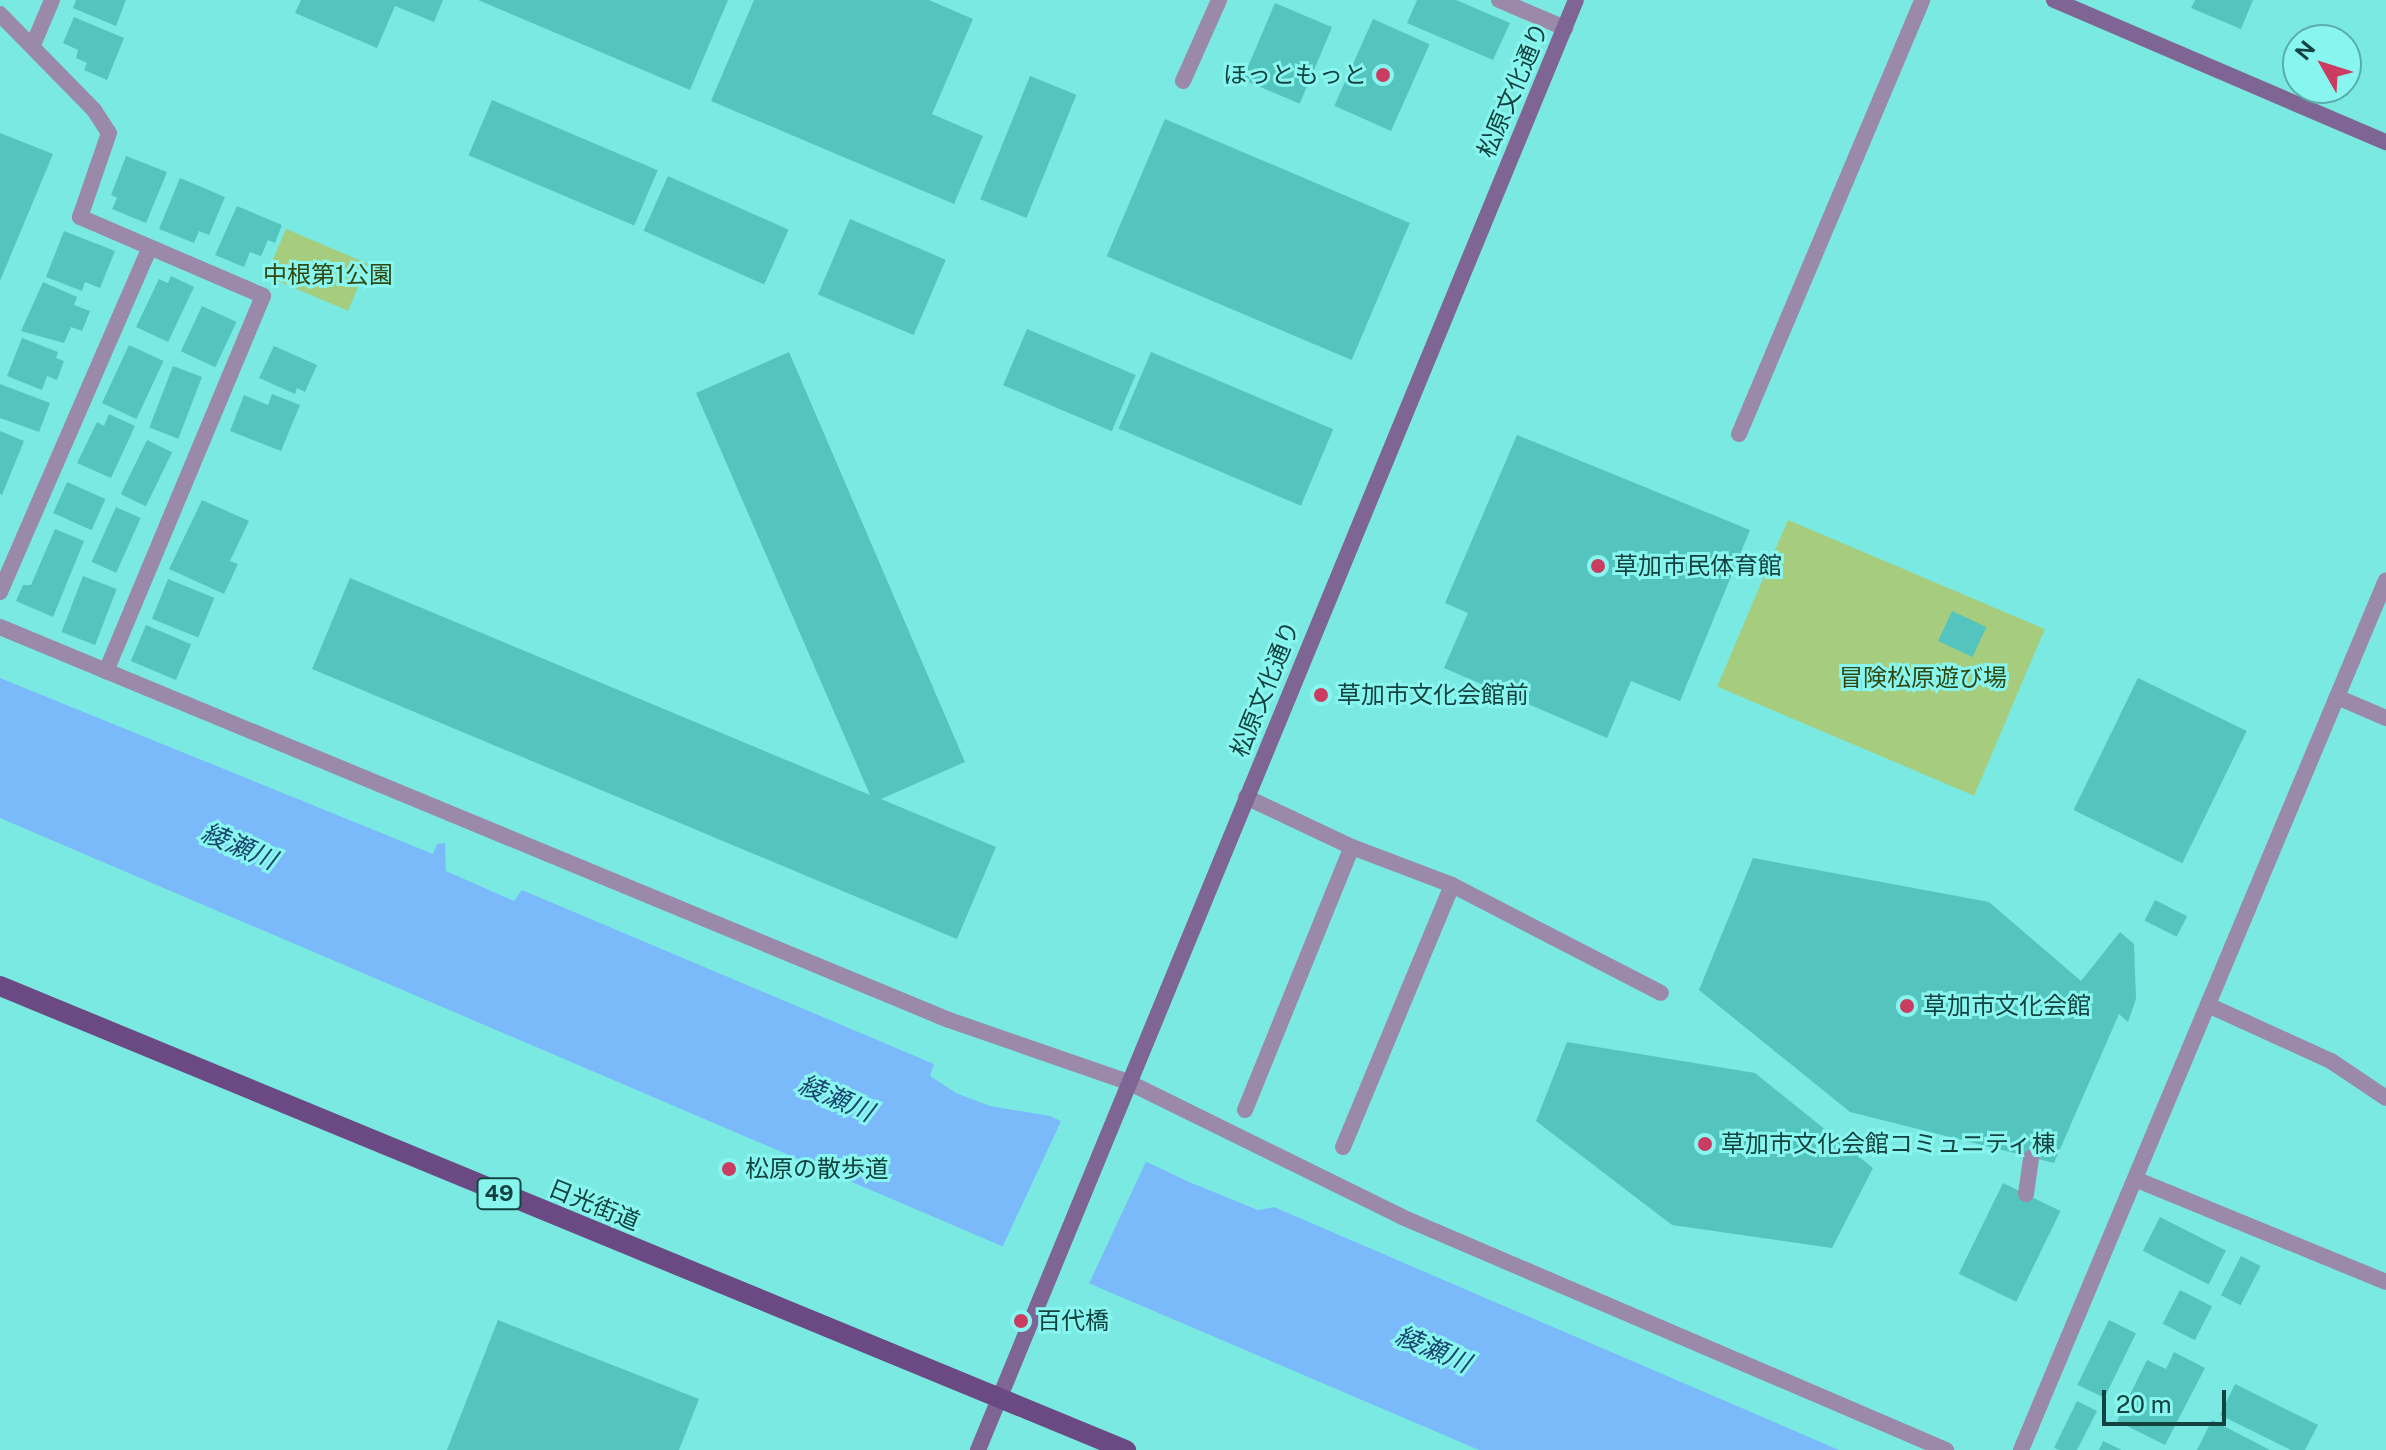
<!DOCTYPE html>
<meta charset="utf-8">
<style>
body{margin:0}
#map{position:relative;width:2386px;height:1450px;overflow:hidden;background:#7ae9e1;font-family:"Public Sans","Noto Sans JP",sans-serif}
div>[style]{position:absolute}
.green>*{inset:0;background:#a6cc7e;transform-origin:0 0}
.water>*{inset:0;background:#7bbafa}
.pier>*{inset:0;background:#7ae9e1;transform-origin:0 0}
.building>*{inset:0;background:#54c5be;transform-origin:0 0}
.lane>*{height:16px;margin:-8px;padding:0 8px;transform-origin:8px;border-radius:8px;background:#9a89a9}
.street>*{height:16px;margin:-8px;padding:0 8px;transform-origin:8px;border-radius:8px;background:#9a89a9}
.secondary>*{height:16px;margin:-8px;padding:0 8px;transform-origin:8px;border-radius:8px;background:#7f6593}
.primary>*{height:20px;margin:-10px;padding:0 10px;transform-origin:10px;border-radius:10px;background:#6b4a83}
.dots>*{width:22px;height:22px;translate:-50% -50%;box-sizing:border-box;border:4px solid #88f6ef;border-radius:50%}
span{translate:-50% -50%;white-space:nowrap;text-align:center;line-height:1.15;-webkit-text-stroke:6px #88f6ef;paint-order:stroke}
.shield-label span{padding:2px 6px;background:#88f6ef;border:2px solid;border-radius:6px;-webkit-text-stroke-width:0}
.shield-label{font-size:22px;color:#134341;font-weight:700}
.poi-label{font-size:24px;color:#134341}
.right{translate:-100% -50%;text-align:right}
.left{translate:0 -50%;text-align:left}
.street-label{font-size:24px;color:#134341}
.park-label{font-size:24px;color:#314911}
.water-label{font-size:26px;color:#1a4670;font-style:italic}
.north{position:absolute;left:2282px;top:24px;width:80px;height:80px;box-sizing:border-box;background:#88f6ef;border:2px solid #59aea9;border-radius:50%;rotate:309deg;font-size:22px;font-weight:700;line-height:32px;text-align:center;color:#134341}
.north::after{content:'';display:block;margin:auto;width:28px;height:36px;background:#cb3c61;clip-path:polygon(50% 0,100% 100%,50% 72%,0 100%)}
.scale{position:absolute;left:2102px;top:1390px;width:124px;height:36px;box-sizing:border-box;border:4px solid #134341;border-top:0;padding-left:10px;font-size:24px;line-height:28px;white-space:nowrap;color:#134341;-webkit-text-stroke:6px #88f6ef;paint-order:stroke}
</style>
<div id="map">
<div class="green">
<div style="left:286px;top:229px;width:89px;height:51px;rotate:23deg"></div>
<div style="left:1788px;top:520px;width:279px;height:181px;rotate:23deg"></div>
</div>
<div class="water">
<div style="clip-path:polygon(0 678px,433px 854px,437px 844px,445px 843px,446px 871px,514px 901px,522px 890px,934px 1064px,930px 1076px,956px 1093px,990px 1106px,1050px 1116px,1189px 1182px,1258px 1210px,1274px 1207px,1839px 1450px,1479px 1450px,0 818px)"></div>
</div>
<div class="pier">
<div style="left:1063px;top:1117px;width:94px;height:146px;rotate:25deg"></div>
</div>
<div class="building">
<div style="clip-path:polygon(76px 0,126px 0,116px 26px,73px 8px)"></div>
<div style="clip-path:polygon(301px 0,443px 0,434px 22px,395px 6px,377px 48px,295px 13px)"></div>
<div style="clip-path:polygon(478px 0,728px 0,690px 90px)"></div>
<div style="clip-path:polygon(754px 0,929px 0,973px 19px,932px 114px,983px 136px,954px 204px,711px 101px)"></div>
<div style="clip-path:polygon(1417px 0,1456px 0,1510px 23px,1493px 60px,1407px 23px)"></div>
<div style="clip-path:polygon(2195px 0,2253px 0,2241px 29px,2191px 8px)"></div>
<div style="left:1275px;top:3px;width:62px;height:83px;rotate:23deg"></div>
<div style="clip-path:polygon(74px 17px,124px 38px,107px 80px,84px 70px,87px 63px,76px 58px,78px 50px,63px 43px)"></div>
<div style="left:1373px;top:19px;width:62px;height:95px;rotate:24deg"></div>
<div style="left:1030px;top:76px;width:50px;height:133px;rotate:22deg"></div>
<div style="left:492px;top:100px;width:180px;height:60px;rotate:23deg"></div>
<div style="left:1165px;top:119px;width:266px;height:149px;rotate:23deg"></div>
<div style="clip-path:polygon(0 133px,53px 154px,0 281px)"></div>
<div style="clip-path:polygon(126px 156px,167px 172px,146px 223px,112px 209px,117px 198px,111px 195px)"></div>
<div style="left:668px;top:176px;width:132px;height:60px;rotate:24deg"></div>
<div style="clip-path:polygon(180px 178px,225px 197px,209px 235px,199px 231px,194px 243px,159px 229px)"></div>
<div style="clip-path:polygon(237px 206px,282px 225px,275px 243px,268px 240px,261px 256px,250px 252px,244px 267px,215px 255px)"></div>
<div style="left:850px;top:219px;width:104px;height:82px;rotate:23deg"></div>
<div style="clip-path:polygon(64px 231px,115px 251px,100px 288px,85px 282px,82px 291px,46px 277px)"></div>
<div style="clip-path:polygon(171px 276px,194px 287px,168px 342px,136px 327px,159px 279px,168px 283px)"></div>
<div style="clip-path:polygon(43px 282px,77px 297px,74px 305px,90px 311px,82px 331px,71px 327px,64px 343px,21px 331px)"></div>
<div style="left:202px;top:306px;width:38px;height:50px;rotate:25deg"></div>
<div style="left:1027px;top:329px;width:118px;height:61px;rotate:23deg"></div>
<div style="clip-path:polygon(22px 338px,58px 352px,56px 358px,64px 361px,57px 380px,47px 376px,42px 390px,7px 376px)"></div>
<div style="left:129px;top:345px;width:38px;height:64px;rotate:25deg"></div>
<div style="clip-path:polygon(274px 346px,317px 365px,305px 392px,297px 388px,295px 394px,259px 378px)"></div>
<div style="clip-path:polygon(789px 352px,965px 762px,881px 799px,996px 847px,957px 939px,312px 669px,350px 578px,870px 795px,696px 393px)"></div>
<div style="left:1151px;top:352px;width:198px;height:83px;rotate:23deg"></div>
<div style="left:173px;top:366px;width:31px;height:66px;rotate:21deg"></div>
<div style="clip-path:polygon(0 384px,50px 403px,39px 432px,0 418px)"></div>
<div style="clip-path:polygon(272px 394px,300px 405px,281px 451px,230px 431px,244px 395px,268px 405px)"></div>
<div style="clip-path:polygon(109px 414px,135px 426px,111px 478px,77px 463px,97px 422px,104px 426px)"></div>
<div style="clip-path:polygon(0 431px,24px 441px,2px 495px,0 494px)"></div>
<div style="clip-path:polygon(1517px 435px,1750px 530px,1680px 701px,1631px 681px,1607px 738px,1444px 668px,1468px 613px,1445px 603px)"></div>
<div style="left:147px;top:440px;width:28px;height:60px;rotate:26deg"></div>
<div style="left:67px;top:482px;width:42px;height:34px;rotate:24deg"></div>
<div style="clip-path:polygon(202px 500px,249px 521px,230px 561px,238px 564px,224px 594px,169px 569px)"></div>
<div style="left:116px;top:507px;width:27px;height:60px;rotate:24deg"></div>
<div style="clip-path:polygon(55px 529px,84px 541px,53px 617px,16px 601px,23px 585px,31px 585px)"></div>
<div style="left:83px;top:576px;width:36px;height:60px;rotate:21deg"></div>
<div style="left:168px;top:579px;width:50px;height:43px;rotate:22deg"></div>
<div style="left:1952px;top:611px;width:38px;height:33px;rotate:25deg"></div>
<div style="left:146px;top:625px;width:49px;height:39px;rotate:23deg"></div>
<div style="left:2138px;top:678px;width:121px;height:147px;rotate:26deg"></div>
<div style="clip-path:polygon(1753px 858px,1989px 902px,2081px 981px,2120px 932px,2134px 944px,2136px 999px,2128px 1022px,2119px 1014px,2054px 1163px,1850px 1112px,1699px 990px)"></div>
<div style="left:2155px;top:900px;width:36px;height:23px;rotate:27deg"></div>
<div style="clip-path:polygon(1567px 1042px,1755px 1073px,1873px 1168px,1832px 1248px,1672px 1225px,1536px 1121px)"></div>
<div style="left:2003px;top:1183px;width:64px;height:101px;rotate:26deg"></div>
<div style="left:2160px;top:1217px;width:74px;height:38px;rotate:27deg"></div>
<div style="left:2241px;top:1256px;width:22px;height:44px;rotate:27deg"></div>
<div style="left:2180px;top:1290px;width:36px;height:38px;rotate:27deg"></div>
<div style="clip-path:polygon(498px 1320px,699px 1399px,679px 1450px,447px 1450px)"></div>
<div style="left:2109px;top:1320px;width:30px;height:72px;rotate:26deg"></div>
<div style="clip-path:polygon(2174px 1352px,2205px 1368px,2165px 1445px,2117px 1421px,2147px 1360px,2166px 1369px)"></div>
<div style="clip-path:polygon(2235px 1384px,2318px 1425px,2305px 1450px,2291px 1450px,2220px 1415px)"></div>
<div style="clip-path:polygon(2077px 1401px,2097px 1411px,2077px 1450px,2060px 1450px,2054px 1448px)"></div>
<div style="clip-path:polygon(2212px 1420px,2270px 1450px,2197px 1450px)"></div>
<div style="clip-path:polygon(2103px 1441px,2122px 1450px,2099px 1450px)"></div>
</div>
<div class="lane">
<div style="left:2337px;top:697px;width:53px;rotate:23.2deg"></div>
<div style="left:1246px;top:797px;width:117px;rotate:25.3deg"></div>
<div style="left:1352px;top:847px;width:107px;rotate:20.8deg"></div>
<div style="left:1452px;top:885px;width:235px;rotate:27.3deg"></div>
<div style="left:1245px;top:1110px;width:284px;rotate:-67.9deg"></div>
<div style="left:1343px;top:1147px;width:284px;rotate:-67.4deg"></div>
<div style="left:2026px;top:1194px;width:37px;rotate:-82deg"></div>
</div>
<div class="street">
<div style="left:1499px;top:0;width:72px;rotate:23deg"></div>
<div style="left:0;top:14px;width:134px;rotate:45.6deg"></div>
<div style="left:94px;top:110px;width:27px;rotate:57deg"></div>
<div style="left:109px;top:133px;width:89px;rotate:109deg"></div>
<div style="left:80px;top:217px;width:199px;rotate:23.3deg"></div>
<div style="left:263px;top:296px;width:407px;rotate:112.7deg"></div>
<div style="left:33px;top:45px;width:49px;rotate:-67.1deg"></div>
<div style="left:1183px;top:81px;width:89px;rotate:-66deg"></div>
<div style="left:1739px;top:434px;width:471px;rotate:-67.1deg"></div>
<div style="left:0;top:592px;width:374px;rotate:-66.5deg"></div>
<div style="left:0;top:627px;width:1027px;rotate:22.5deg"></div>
<div style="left:949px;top:1020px;width:189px;rotate:19.1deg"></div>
<div style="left:1128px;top:1082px;width:305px;rotate:26.2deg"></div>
<div style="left:1402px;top:1217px;width:592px;rotate:23.19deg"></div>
<div style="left:2208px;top:1005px;width:135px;rotate:24.5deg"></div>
<div style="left:2331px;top:1061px;width:66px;rotate:33.9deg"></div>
<div style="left:2135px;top:1179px;width:271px;rotate:22.3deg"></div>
<div style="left:2021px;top:1450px;width:943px;rotate:-67.24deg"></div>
</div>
<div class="secondary">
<div style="left:2054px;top:0;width:361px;rotate:23.2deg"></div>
<div style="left:978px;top:1450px;width:1568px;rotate:-67.59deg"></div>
</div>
<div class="primary">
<div style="left:0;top:986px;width:1218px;rotate:22.4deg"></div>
</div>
<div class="dots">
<div style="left:1383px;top:75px;background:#cb3c61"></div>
<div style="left:1598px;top:566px;background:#cb3c61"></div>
<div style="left:1321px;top:695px;background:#cb3c61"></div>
<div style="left:1907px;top:1006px;background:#cb3c61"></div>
<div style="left:1705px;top:1144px;background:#cb3c61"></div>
<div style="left:729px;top:1169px;background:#cb3c61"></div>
<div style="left:1021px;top:1321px;background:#cb3c61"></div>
</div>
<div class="shield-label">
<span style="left:499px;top:1194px">49</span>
</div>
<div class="poi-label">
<span class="right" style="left:1367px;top:75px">ほっともっと</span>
<span class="left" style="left:1614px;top:566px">草加市民体育館</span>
<span class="left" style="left:1337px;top:695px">草加市文化会館前</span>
<span class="left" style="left:1923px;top:1006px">草加市文化会館</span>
<span class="left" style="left:1721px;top:1144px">草加市文化会館コミュニティ棟</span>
<span class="left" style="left:745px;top:1169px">松原の散歩道</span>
<span class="left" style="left:1037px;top:1321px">百代橋</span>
</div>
<div class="street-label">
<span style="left:1513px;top:90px;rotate:-67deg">松原文化通り</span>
<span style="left:1265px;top:689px;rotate:-68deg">松原文化通り</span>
<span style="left:594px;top:1205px;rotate:22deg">日光街道</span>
</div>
<div class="park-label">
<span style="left:328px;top:275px">中根第1公園</span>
<span style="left:1923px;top:678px">冒険松原遊び場</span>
</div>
<div class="water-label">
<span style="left:239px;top:846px;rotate:23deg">綾瀬川</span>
<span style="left:836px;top:1098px;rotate:23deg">綾瀬川</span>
<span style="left:1433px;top:1349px;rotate:23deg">綾瀬川</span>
</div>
<div class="north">N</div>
<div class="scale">20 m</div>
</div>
